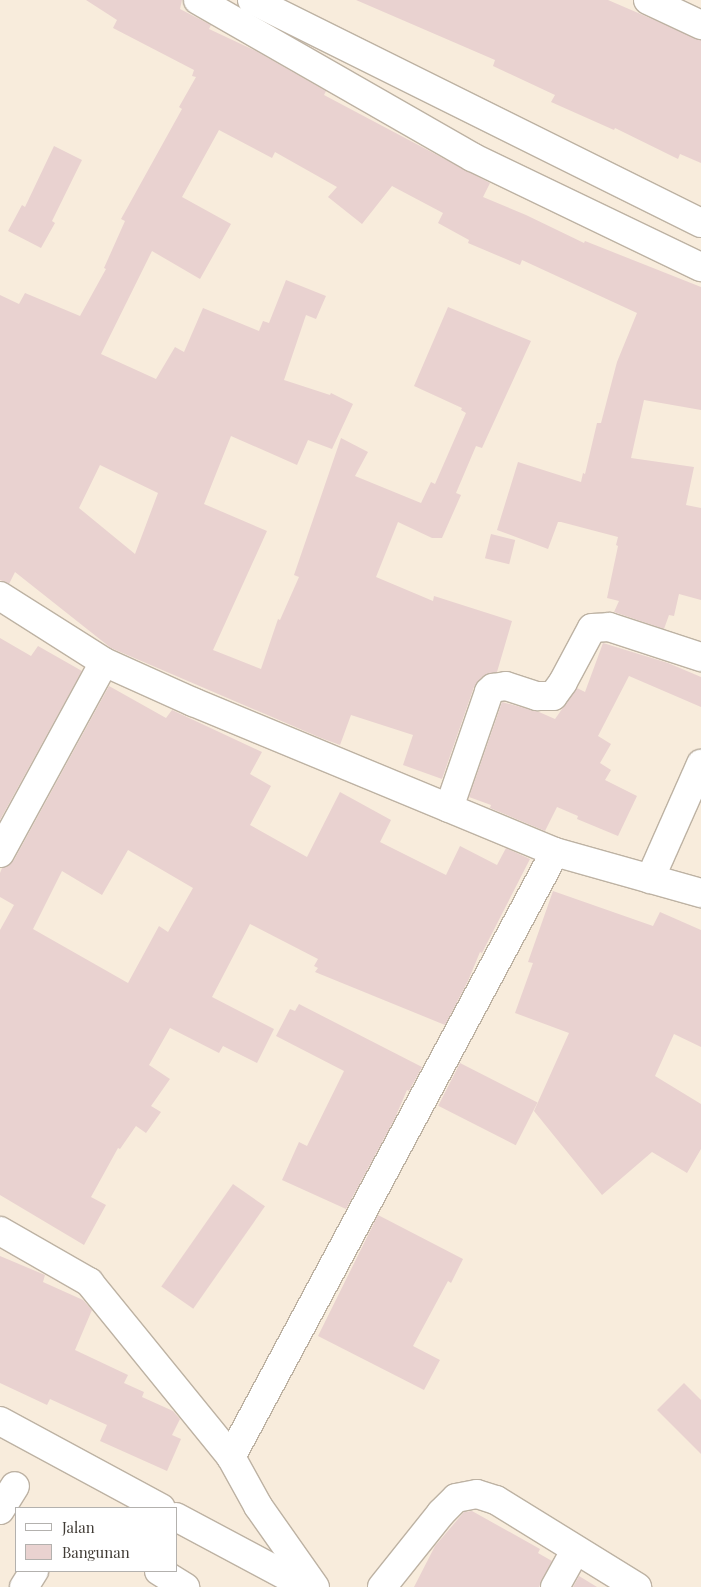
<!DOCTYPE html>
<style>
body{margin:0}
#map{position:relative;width:701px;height:1587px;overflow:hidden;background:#f8ecdc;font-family:"Playfair Display",serif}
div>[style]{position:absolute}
.building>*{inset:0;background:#e9d2d0;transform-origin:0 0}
.roads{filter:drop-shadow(1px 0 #bdb2a3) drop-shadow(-1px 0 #bdb2a3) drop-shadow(0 1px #bdb2a3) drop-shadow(0 -1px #bdb2a3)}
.street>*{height:28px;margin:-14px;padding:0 14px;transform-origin:14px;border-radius:14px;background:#fff}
.secondary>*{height:28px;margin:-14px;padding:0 14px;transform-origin:14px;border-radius:14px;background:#fff}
span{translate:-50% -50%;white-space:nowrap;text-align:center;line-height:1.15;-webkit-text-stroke:4px #fff;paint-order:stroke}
.legend{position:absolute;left:15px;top:1507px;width:162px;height:65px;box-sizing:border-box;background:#fff;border:1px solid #b3b1ae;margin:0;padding:6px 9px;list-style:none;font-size:15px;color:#403b35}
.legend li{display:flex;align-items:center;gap:10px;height:25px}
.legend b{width:25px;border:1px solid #b3b1ae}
</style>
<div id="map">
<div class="building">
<div style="clip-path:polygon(evenodd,86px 0,182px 0,180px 9px,211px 25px,209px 29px,256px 51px,326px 91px,324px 95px,490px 183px,483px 197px,526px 215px,584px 243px,585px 241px,701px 287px,701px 410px,644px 400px,631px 458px,694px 467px,686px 505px,701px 508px,701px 600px,679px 594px,674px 616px,669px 615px,664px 629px,614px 612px,619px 601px,607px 598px,618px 546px,616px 545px,618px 537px,561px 522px,558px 522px,548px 549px,497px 530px,518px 462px,581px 482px,583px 473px,585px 474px,597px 423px,601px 423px,617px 362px,637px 313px,522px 260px,520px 265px,468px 243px,469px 240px,438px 223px,443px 213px,392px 186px,362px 224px,328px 197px,337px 187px,275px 152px,272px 158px,219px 130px,182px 197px,231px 224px,200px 279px,152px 251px,101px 354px,156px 379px,175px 347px,184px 352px,203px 308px,259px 331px,263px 321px,269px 323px,286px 280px,326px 296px,316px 319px,306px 315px,284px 380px,330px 395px,331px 393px,353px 404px,332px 449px,308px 440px,297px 465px,231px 436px,204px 504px,267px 531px,213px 650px,261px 669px,278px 619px,280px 620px,299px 577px,294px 575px,341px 438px,368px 452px,355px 476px,421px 503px,431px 482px,435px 484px,466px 413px,461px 410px,462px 408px,414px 386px,448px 307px,531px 341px,482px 448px,476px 446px,456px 493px,461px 495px,442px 538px,432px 538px,398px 522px,376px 577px,433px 601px,434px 596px,512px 621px,497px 672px,482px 677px,474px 687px,442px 779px,403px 765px,413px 735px,351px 715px,340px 745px,321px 738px,111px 648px,15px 572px,9px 584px,0 580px,0 295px,19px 304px,25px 293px,80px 316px,106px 269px,104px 268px,125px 221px,121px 219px,182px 109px,179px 107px,196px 77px,192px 76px,194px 70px,113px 28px,117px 20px,86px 0,100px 465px,158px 493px,135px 554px,79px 508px,100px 465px)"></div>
<div style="clip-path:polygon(356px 0,608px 0,701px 40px,701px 163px,680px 154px,678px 159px,615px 128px,614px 130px,551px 102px,555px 95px,493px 66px,495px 60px)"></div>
<div style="clip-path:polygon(54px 146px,82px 160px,52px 221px,55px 223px,41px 248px,8px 231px,22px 205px,25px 207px)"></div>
<div style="left:491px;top:534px;width:25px;height:25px;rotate:14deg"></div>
<div style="clip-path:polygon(0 638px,31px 656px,38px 646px,82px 671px,0 820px)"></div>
<div style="clip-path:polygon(603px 643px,668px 663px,701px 677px,701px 707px,629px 676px,598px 736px,611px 744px,600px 763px,611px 770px,605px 780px,637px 796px,618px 836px,577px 819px,578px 816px,557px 807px,545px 831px,490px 808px,491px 805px,469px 797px,502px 702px,539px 712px,555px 719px,577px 688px,585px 692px)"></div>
<div style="clip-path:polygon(evenodd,109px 686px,166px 718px,172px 710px,262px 752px,250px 774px,271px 786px,250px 825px,307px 857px,340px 792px,391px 820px,380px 842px,446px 875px,460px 846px,497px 865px,506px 848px,530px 859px,482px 953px,480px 952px,468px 981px,445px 1025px,315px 972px,318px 968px,314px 966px,318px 959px,250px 924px,212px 997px,274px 1029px,257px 1063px,223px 1046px,219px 1053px,170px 1028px,149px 1065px,170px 1079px,151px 1106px,161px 1112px,146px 1133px,136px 1126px,120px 1149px,118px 1148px,91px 1197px,106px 1205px,84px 1245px,0 1195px,0 930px,14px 905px,0 897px,0 873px,2px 868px,14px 860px,109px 686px,128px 850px,193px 888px,168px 932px,159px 926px,128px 983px,33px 929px,62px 871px,102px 895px,128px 850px)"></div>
<div style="clip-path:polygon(553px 891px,653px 926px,660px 912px,701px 930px,701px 1047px,674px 1034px,655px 1076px,701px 1104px,701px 1149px,687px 1173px,652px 1152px,602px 1195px,534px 1111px,569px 1033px,515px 1013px,533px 963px,528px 962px)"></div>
<div style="clip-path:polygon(299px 1004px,422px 1067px,409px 1091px,407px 1090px,395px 1118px,346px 1209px,282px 1180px,299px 1142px,307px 1146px,344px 1071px,276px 1036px,290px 1009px,295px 1011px)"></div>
<div style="left:460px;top:1063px;width:87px;height:48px;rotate:27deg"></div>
<div style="left:233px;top:1184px;width:39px;height:125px;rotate:35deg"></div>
<div style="clip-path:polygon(378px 1215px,463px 1259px,451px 1283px,448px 1281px,413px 1346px,440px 1360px,424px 1390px,318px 1336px)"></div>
<div style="clip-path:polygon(0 1256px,45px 1275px,43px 1282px,83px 1300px,92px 1310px,75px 1350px,128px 1375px,124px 1383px,144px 1392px,142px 1397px,173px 1411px,180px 1419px,172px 1435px,181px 1439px,167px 1471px,100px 1441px,107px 1425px,50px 1399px,47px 1405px,0 1383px)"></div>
<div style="clip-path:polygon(684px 1383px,701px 1400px,701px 1454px,657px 1410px)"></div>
<div style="clip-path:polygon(472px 1511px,540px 1549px,538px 1553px,552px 1561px,539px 1587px,414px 1587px,435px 1546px,464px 1512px)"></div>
<div style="clip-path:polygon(579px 1576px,597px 1587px,573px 1587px)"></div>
</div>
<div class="roads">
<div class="street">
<div style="left:198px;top:0;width:316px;rotate:29.8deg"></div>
<div style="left:472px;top:157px;width:254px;rotate:25.7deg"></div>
<div style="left:252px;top:0;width:501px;rotate:26.41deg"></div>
<div style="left:648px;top:0;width:59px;rotate:25.3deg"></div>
<div style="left:449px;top:808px;width:123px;rotate:-71deg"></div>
<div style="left:489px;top:692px;width:6px;rotate:-45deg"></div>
<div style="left:493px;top:688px;width:13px;rotate:-9deg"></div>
<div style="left:506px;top:686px;width:33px;rotate:18deg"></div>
<div style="left:537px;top:696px;width:16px"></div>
<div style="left:553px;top:696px;width:17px;rotate:-54deg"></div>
<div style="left:563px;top:682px;width:61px;rotate:-61.8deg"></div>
<div style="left:592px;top:628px;width:17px;rotate:-3deg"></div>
<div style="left:609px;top:627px;width:97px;rotate:18.1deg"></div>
<div style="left:0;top:853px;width:217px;rotate:-61.4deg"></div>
<div style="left:650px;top:879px;width:126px;rotate:-66.1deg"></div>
<div style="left:0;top:1231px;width:103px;rotate:29.8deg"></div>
<div style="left:89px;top:1282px;width:225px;rotate:50.9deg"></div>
<div style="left:231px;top:1457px;width:56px;rotate:61.1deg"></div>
<div style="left:258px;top:1506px;width:99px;rotate:54.9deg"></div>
<div style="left:0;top:1421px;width:183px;rotate:28.4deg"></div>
<div style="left:231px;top:1457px;width:686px;rotate:-61.83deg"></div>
<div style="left:0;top:1510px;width:28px;rotate:-58deg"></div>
<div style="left:176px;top:1517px;width:149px;rotate:28.1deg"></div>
<div style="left:159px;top:1571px;width:31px;rotate:32deg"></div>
<div style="left:24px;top:1587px;width:19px;rotate:-58deg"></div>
<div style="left:382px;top:1587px;width:95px;rotate:-51.4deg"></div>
<div style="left:441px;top:1513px;width:21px;rotate:-45deg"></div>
<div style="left:456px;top:1498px;width:21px;rotate:-11deg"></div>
<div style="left:477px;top:1494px;width:20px;rotate:18deg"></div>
<div style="left:496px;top:1500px;width:166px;rotate:31.7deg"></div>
<div style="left:555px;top:1587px;width:41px;rotate:-60.9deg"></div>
</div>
<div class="secondary">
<div style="left:0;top:596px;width:123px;rotate:32.4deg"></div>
<div style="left:104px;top:662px;width:98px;rotate:24.2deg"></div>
<div style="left:193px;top:702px;width:392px;rotate:22.5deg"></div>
<div style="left:555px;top:852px;width:152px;rotate:15.7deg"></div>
</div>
</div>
<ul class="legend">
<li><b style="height:6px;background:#fff"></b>Jalan</li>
<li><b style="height:14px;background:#e9d2d0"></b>Bangunan</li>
</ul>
</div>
